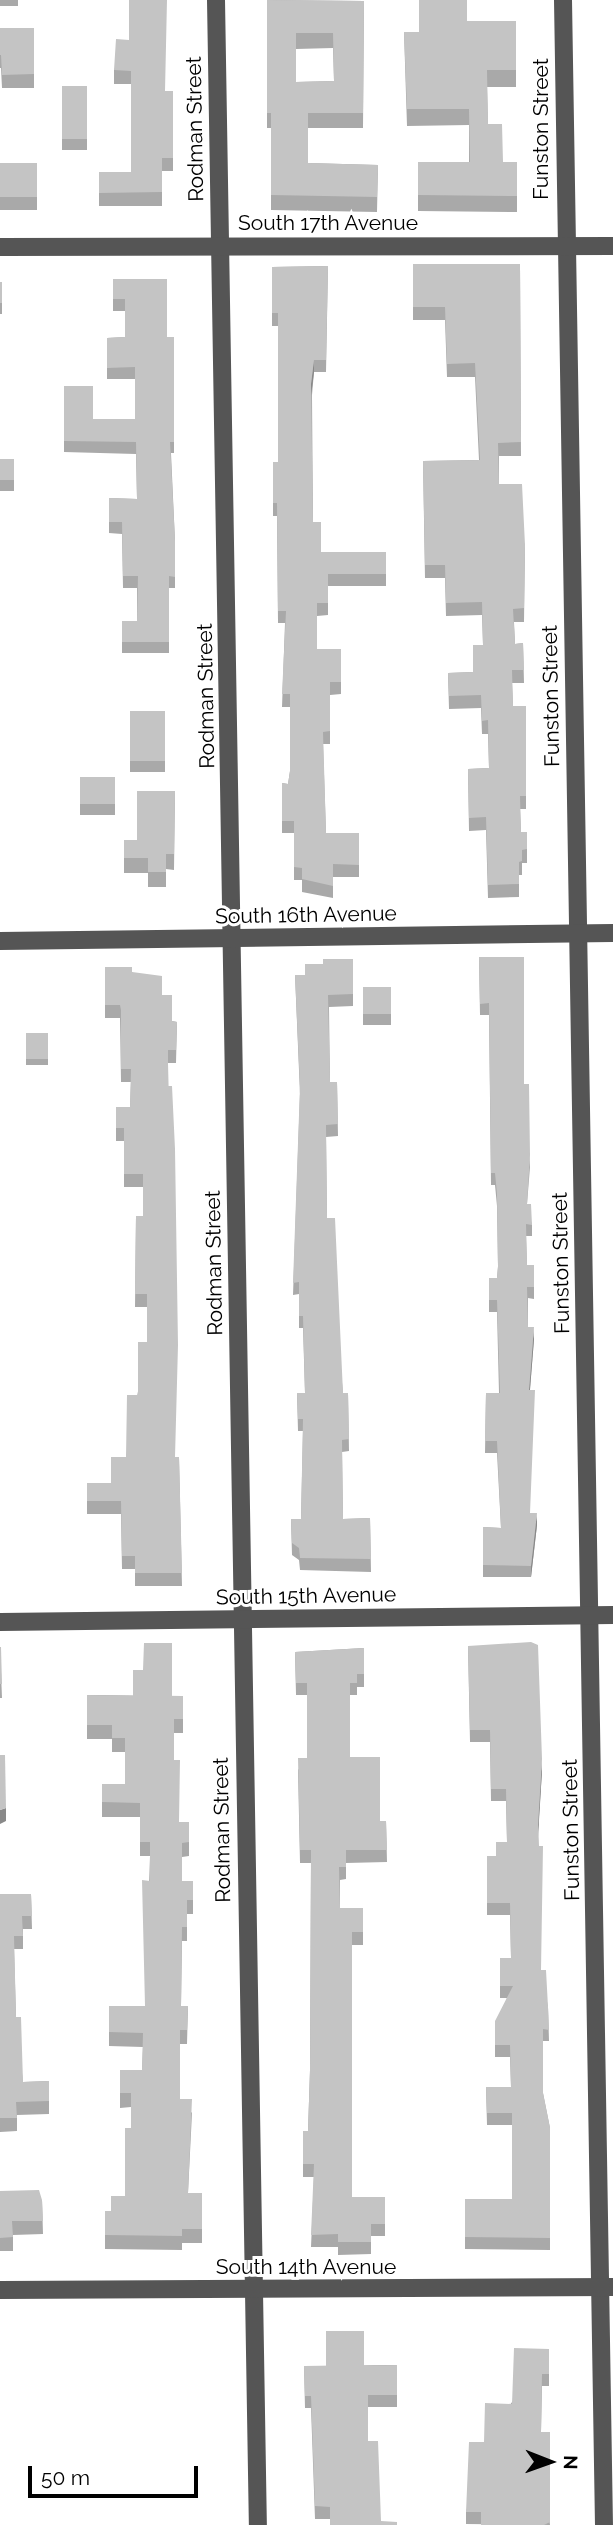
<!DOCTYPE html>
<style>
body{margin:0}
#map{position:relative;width:613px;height:2525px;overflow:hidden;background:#fff;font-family:Raleway,sans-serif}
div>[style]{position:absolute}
.minor>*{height:18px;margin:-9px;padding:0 9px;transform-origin:9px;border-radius:9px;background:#555}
.wall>*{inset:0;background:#a9a9a9;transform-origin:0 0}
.shaded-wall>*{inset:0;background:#898989}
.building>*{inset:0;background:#c4c4c4;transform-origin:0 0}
span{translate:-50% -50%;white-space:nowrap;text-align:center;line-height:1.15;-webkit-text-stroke:6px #fff;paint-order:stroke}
.street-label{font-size:21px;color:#000}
.north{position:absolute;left:515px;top:2427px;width:70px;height:70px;-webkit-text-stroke:5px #fff;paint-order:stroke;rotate:91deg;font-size:19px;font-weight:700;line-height:28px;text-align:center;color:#000}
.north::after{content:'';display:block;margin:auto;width:24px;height:32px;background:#000;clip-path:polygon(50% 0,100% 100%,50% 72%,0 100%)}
.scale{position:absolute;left:28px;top:2466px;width:170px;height:32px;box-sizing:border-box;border:4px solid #000;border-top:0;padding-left:9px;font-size:21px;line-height:24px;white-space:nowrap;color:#000;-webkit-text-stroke:5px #fff;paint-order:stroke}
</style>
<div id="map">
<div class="minor">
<div style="left:216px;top:0;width:2525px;rotate:89.05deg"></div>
<div style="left:563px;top:0;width:2525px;rotate:89.07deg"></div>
<div style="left:0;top:247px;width:613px;rotate:-0.09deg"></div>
<div style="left:0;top:941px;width:613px;rotate:-0.75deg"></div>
<div style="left:0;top:1622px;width:613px;rotate:-0.65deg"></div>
<div style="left:0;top:2290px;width:613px;rotate:-0.28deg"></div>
</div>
<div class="wall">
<div style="left:0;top:0;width:18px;height:6px"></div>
<div style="clip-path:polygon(evenodd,267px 0,364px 1px,363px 128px,308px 128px,308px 163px,378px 165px,377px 212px,271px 210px,271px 128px,267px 128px,267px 0,333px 48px,334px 81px,296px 82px,296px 49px,333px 48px)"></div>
<div style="clip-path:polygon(467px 21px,516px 21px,516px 87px,487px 87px,488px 124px,503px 162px,517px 162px,517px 212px,418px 211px,418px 162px,469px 162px,469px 125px,407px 126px,404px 32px,419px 32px)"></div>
<div style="clip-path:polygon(0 28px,34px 28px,34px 88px,2px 88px,1px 68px,0 68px)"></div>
<div style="clip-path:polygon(129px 40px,165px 91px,173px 91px,173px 171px,162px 171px,162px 206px,99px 206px,99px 172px,131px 172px,131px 84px,114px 84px,114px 70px)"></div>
<div style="left:62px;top:86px;width:25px;height:64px"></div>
<div style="left:37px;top:163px;width:47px;height:37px;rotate:90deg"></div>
<div style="clip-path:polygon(413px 264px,520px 264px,521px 456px,499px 456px,499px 484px,525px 545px,524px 622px,514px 622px,515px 644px,523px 643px,524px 683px,512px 683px,513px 706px,526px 706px,526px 809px,520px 809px,521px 832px,527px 832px,527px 863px,522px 863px,522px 875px,519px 875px,519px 897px,488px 898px,486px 830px,469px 831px,468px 769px,489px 768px,488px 734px,482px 734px,481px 708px,449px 709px,448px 673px,473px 672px,483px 645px,482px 615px,446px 616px,445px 578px,425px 578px,423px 461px,479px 460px,475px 377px,447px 377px,445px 320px,413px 320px)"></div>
<div style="clip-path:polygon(328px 266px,326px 372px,314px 372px,312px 395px,313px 522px,321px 552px,386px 552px,386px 586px,328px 586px,328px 615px,317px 616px,317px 649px,341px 649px,341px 694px,330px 695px,330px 744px,323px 744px,326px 833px,359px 833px,359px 877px,333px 877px,333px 898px,302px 892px,302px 880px,294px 880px,294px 833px,282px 833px,282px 783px,288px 784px,290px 771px,290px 707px,282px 707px,285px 623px,278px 623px,277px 516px,273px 516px,273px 462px,278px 462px,278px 326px,272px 326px,272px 267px)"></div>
<div style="clip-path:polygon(113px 279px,167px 337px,174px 337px,174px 453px,171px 453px,175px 541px,175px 588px,169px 588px,169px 653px,122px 653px,122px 621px,137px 621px,137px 588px,123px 588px,122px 534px,109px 533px,109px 498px,137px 499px,136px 454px,64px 452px,64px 386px,93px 419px,135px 419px,135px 379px,107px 379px,107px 338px,125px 337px,125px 311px,113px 311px)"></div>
<div style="left:0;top:282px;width:2px;height:32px"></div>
<div style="left:0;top:459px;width:14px;height:32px"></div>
<div style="left:130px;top:711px;width:35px;height:61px"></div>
<div style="left:80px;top:777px;width:35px;height:38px"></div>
<div style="clip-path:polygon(175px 791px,174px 870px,166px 869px,166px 887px,148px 887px,148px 873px,124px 873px,124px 840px,137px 840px)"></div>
<div style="clip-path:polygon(479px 957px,524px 1084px,530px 1167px,527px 1204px,532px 1225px,532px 1236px,526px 1236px,527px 1265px,534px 1265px,534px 1299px,528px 1298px,528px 1327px,534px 1339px,530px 1390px,530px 1513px,537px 1525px,531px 1577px,483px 1577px,483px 1527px,501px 1528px,497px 1453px,485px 1453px,486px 1393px,499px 1393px,497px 1312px,489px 1312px,489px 1290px,497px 1278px,498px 1267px,497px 1206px,495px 1185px,491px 1185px,489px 1015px,480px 1015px)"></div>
<div style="clip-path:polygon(353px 959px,353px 1006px,329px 1007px,330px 1082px,337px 1082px,338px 1136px,326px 1137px,327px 1218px,343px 1393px,348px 1393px,349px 1451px,342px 1452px,343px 1519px,370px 1518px,371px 1572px,300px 1570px,299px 1560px,292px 1555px,291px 1519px,301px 1519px,303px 1431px,298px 1431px,297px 1393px,305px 1393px,303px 1328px,299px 1328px,299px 1294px,293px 1295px,300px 1094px,295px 975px,305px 975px,323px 964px)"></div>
<div style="clip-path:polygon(105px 967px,132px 972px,162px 995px,172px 1021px,177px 1022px,176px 1063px,168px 1063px,175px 1457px,179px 1457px,182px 1586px,135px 1586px,135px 1569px,122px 1569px,121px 1514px,87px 1514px,87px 1483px,111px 1483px,126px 1457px,147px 1342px,147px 1307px,135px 1307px,136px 1216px,143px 1216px,143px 1187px,124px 1187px,124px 1141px,116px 1141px,116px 1107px,130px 1107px,131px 1082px,121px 1082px,120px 1018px,105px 1018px)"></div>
<div style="left:363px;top:987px;width:28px;height:38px"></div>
<div style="left:26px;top:1033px;width:22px;height:32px"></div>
<div style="clip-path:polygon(468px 1646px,542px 1771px,538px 1832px,541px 1970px,548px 2007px,549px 2041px,543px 2041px,543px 2093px,550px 2128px,550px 2250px,465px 2249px,465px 2199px,512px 2199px,512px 2125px,487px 2125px,486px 2087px,511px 2087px,510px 2057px,495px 2057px,495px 2033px,507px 1998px,500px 1998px,500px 1958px,511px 1958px,510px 1915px,487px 1915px,487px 1856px,496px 1856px,507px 1842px,506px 1801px,491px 1801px,490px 1742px,470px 1742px)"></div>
<div style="clip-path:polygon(0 1647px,2px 1698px,0 1698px)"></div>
<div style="clip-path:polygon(364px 1648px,364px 1687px,357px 1687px,357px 1695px,350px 1695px,350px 1757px,380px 1821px,386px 1821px,387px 1862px,346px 1863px,346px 1879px,340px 1880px,340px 1908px,363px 1908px,363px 1945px,352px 1945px,352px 2197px,385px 2197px,385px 2236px,371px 2236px,371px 2254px,338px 2255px,338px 2247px,311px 2247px,314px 2177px,303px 2177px,303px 2131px,308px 2131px,310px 2070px,311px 1863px,300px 1863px,298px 1770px,307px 1758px,307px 1695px,296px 1695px,295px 1652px)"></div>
<div style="clip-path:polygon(87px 1695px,183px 1696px,183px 1733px,174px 1733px,174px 1760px,179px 1822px,189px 1822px,189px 1856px,182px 1857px,182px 1881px,193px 1881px,193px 1914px,187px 1914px,187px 1941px,182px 1941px,181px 2006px,188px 2006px,187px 2044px,180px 2044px,180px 2099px,192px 2113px,188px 2193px,202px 2193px,202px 2243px,182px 2243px,182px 2250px,105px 2249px,105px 2211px,111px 2211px,125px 2196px,131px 2128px,131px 2107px,120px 2108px,120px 2070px,142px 2070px,143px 2047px,109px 2046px,109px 2006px,145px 2006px,150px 1856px,140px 1856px,140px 1817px,102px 1817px,102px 1784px,125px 1784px,125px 1752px,112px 1752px,112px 1739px,87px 1739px)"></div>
<div style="clip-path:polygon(0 1894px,31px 1894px,32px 1929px,23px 1929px,23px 1949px,14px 1949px,16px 2017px,23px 2082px,49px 2081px,49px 2114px,17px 2115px,17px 2131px,0 2132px)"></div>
<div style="clip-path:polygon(0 2191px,42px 2200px,43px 2234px,13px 2235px,13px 2251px,0 2251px)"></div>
<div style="clip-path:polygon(549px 2349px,549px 2386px,542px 2386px,541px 2432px,550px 2525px,466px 2524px,466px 2512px,484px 2442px)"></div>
<div style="clip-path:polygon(397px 2365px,397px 2407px,368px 2407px,330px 2519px,315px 2519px,311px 2408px,305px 2408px,304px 2366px)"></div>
</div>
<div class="shaded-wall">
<div style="clip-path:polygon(314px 360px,314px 372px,311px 396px,311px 384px)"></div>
<div style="clip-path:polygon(534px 1327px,534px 1339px,529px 1401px,529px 1390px)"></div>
<div style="clip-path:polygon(537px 1513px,537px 1525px,531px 1577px,531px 1566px)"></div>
<div style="clip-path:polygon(542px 1759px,542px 1771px,538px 1837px,538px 1825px)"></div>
<div style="clip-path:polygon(6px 1808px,6px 1821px,0 1824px,0 1810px)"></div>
</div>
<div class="building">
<div style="clip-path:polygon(129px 0,167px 0,165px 91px,173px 91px,173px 158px,162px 158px,162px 192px,99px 193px,99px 172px,131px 172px,131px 71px,114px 70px,116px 39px,129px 40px)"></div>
<div style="clip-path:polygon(evenodd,267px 0,364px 1px,363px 113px,308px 113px,308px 163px,378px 165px,377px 197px,271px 195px,271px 113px,267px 113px,267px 0,296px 33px,333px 33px,334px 81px,296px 82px,296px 33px)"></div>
<div style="clip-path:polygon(419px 0,467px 0,467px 21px,516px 21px,516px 70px,487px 70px,488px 124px,502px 124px,503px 162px,517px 162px,517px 196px,418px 195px,418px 162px,470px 162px,469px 109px,407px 109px,404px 32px,419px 32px)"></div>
<div style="clip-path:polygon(0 28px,34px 28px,34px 74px,2px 75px,1px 55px,0 55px)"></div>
<div style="left:62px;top:86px;width:25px;height:53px"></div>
<div style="left:37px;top:163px;width:34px;height:37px;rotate:90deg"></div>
<div style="clip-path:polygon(413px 264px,520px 264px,521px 442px,498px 443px,499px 484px,522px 484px,525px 545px,524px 608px,513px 609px,515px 644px,523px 643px,524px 670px,512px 670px,513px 706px,526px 706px,526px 796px,520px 796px,521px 832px,527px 832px,527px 849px,522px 850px,522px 861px,519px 862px,519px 884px,488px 885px,486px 817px,469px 818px,468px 769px,489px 768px,488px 720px,482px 721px,481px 695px,449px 696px,448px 673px,473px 672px,473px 645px,483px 645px,482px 602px,446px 603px,445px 565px,425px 565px,423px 461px,480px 460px,475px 363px,447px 364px,445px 307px,413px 307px)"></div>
<div style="clip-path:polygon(328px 266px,326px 360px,314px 360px,311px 384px,313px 522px,321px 522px,321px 552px,386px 552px,386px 574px,328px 574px,328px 603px,317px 603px,317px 649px,341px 649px,341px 682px,330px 682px,330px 731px,323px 732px,326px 833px,359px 833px,359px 865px,333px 864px,333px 886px,302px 879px,302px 868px,294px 867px,294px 821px,282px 821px,282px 783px,288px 784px,290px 771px,290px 694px,282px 694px,286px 611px,278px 611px,277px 503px,273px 503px,273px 462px,278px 462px,278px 313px,272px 313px,272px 267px)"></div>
<div style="clip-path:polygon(113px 279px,167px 279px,167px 337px,174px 337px,174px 442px,170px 442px,175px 541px,175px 577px,169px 576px,169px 642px,122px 642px,122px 621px,137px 621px,138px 576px,123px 576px,122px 522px,109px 522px,109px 498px,137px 499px,136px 442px,64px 441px,64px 386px,93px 386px,93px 419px,135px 419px,135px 367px,107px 368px,107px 338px,125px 337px,125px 299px,113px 299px)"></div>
<div style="left:0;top:282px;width:2px;height:21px"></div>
<div style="left:0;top:459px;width:14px;height:21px"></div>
<div style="left:130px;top:711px;width:35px;height:50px"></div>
<div style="left:80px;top:777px;width:35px;height:27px"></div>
<div style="clip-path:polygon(137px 791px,175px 791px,174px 854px,166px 854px,166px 872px,148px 872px,148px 858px,124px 858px,124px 840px,137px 840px)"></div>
<div style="clip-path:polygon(479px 957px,524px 957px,524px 1084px,529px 1084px,530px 1155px,527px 1204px,531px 1204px,532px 1225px,526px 1224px,527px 1265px,534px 1265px,534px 1287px,527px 1287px,528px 1327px,534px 1327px,529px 1390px,535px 1390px,530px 1513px,537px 1513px,531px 1566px,483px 1565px,483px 1527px,501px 1528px,497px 1441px,485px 1441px,486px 1393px,500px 1393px,497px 1300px,489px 1300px,489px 1278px,497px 1278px,498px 1266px,497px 1194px,495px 1173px,491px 1173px,489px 1003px,480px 1004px)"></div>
<div style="clip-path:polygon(323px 959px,353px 959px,353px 994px,328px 995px,330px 1082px,337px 1082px,338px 1124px,326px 1125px,327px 1218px,335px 1218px,343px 1393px,348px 1393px,349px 1439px,342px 1440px,343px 1519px,370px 1518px,371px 1559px,300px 1558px,299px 1548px,292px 1543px,291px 1519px,301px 1519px,303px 1419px,298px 1419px,297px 1393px,305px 1393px,303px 1316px,299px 1316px,299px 1282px,293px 1283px,300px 1087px,295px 975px,305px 975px,305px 964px,323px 964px)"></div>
<div style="clip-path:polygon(105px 967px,132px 967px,132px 972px,162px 976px,162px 995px,172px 995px,172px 1021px,177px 1022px,176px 1050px,168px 1050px,168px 1086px,172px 1086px,175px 1149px,178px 1345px,175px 1457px,179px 1457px,182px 1573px,135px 1573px,135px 1556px,122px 1556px,121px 1501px,87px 1501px,87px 1483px,111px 1483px,111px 1457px,126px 1457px,127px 1395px,138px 1395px,138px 1342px,147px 1342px,147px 1294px,135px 1294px,136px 1216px,143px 1216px,143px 1174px,124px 1174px,124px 1128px,116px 1128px,116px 1107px,130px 1107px,131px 1069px,121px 1069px,121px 1010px,120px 1005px,105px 1005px)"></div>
<div style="left:363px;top:987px;width:28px;height:27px"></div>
<div style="left:26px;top:1033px;width:22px;height:26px"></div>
<div style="clip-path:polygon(531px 1642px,538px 1645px,542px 1759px,538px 1825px,539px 1846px,543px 1846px,541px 1970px,546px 1970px,548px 2007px,549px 2030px,543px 2029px,543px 2093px,550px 2128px,550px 2238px,465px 2237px,465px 2199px,512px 2199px,512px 2113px,487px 2113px,486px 2087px,511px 2087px,510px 2045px,495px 2045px,495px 2021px,513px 1986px,500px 1986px,500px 1958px,511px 1958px,510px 1903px,487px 1903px,487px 1856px,496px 1856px,496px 1842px,507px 1842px,506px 1789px,491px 1789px,490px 1730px,470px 1730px,468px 1646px)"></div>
<div style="clip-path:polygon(144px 1643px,172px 1643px,172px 1696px,183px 1696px,183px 1719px,174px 1719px,174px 1760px,180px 1760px,179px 1822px,189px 1822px,189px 1842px,182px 1843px,182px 1881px,193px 1881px,193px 1900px,187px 1900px,187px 1927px,182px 1927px,181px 2006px,188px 2006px,187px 2030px,180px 2030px,180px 2099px,192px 2099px,188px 2193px,202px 2193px,202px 2229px,182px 2229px,182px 2236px,105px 2235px,105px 2211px,111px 2211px,111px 2196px,125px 2196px,125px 2128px,131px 2128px,131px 2093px,120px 2093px,120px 2070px,142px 2070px,143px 2033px,109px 2032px,109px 2006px,145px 2006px,142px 1880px,150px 1881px,150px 1842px,140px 1842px,140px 1803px,102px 1802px,102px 1784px,125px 1784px,125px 1738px,112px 1738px,112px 1725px,87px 1725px,87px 1695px,133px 1696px,133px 1670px,143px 1670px)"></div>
<div style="clip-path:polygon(0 1647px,1px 1647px,2px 1684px,0 1684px)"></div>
<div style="clip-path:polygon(364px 1648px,364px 1674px,357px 1674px,357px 1683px,350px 1683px,350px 1757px,380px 1757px,380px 1821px,386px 1821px,387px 1850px,346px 1850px,346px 1867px,339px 1867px,340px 1908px,363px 1908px,363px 1932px,352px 1932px,352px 2197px,385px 2197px,385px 2224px,371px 2224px,371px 2242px,338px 2242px,338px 2234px,311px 2235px,314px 2164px,303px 2164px,303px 2131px,308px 2131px,310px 2070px,311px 1850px,300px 1850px,298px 1758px,307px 1758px,307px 1683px,296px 1683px,295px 1652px)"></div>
<div style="clip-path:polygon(0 1755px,5px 1755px,6px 1808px,0 1810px)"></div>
<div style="clip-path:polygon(0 1894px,31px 1894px,32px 1916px,22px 1916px,23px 1936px,14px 1936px,16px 2017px,21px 2017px,23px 2082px,49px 2081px,49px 2101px,16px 2102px,17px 2118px,0 2118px)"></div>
<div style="clip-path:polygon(39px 2190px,42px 2200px,43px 2221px,12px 2221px,13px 2237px,0 2238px,0 2191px)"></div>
<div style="clip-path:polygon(326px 2331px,364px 2331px,364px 2366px,397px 2365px,397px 2395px,368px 2395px,368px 2441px,378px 2441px,381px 2521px,397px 2522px,397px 2525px,330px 2525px,330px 2507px,315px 2506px,311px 2396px,305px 2396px,304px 2366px,326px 2366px)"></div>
<div style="clip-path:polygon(514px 2348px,549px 2349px,549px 2374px,542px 2374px,541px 2432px,550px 2432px,550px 2522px,544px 2525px,481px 2525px,481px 2512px,466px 2512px,469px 2442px,484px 2442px,485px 2403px,512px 2404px)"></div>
</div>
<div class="street-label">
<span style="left:195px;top:129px;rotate:-91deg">Rodman Street</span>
<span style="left:541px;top:129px;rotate:-90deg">Funston Street</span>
<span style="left:328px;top:223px">South 17th Avenue</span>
<span style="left:206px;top:696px;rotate:-91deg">Rodman Street</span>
<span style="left:551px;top:696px;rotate:-91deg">Funston Street</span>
<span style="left:306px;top:915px;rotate:-1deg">South 16th Avenue</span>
<span style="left:214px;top:1263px;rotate:-91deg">Rodman Street</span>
<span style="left:561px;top:1263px;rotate:-91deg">Funston Street</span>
<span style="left:306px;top:1596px;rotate:-1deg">South 15th Avenue</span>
<span style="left:222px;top:1830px;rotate:-91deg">Rodman Street</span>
<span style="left:571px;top:1830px;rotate:-91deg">Funston Street</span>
<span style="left:306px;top:2267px">South 14th Avenue</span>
</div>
<div class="north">N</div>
<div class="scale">50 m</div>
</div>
